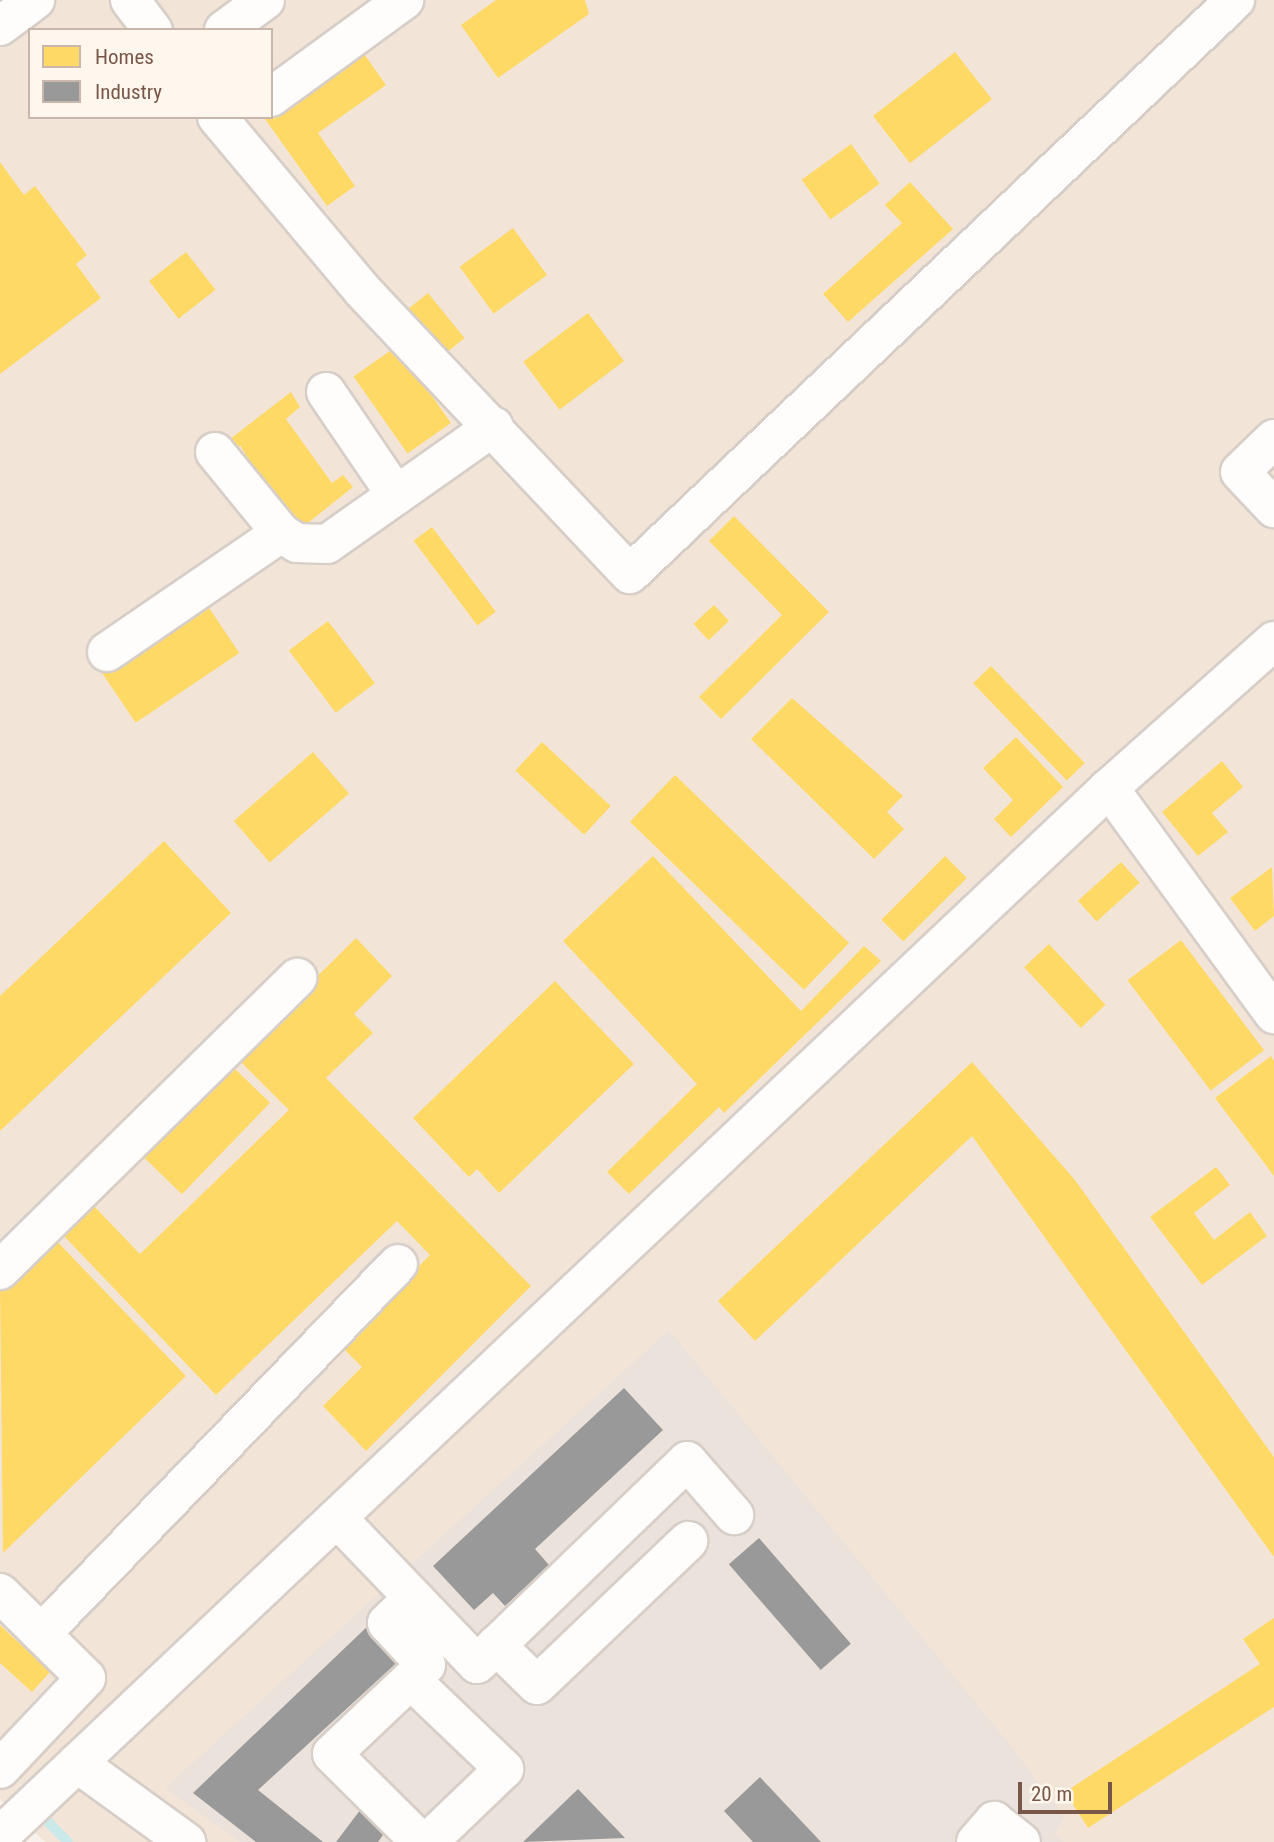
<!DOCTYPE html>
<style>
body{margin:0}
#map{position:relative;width:1274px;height:1842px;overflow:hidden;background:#f8f2eb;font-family:"Roboto Condensed",sans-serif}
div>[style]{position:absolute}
.residential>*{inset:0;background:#f2e5d8}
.industrial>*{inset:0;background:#ebe2db}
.homes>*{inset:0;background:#ffd966;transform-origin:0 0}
.industry>*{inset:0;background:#999;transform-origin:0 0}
.stream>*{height:10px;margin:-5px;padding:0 5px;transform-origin:5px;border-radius:5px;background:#cbe8ea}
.roads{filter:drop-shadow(2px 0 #d7cec8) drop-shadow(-2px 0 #d7cec8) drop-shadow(0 2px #d7cec8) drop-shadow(0 -2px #d7cec8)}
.minor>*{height:38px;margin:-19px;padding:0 19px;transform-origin:19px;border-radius:19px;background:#fefdfc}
span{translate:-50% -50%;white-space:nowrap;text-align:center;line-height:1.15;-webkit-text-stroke:7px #fff7ed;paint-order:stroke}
.legend{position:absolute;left:28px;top:28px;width:245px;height:91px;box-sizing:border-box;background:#fff7ed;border:2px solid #c9b7ab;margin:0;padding:9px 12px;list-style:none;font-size:21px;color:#795748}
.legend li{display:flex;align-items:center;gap:14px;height:35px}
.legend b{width:35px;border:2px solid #c9b7ab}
.scale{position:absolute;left:1018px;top:1782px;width:94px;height:32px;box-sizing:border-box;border:4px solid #795748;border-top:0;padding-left:9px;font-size:21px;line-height:24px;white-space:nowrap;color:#795748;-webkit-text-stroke:5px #fff7ed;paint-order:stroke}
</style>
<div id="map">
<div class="residential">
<div style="clip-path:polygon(evenodd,0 0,1274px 0,1274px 1842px,45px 1842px,0 1799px,0 0,30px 30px,271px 30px,271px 117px,30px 117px,30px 30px)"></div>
</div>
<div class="industrial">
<div style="clip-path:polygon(669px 1330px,1007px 1741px,1064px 1816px,1055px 1835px,1064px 1842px,240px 1842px,165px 1788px)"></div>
</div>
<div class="homes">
<div style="clip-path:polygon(496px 0,585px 0,589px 14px,498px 78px,461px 25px)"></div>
<div style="clip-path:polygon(362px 51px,386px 85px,318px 133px,355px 186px,327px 206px,265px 119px)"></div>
<div style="left:955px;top:52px;width:60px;height:104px;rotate:52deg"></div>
<div style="left:851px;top:144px;width:49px;height:61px;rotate:54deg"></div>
<div style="clip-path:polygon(0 162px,24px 195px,35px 186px,87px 255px,76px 264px,101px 298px,0 374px)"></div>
<div style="clip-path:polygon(910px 182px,953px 229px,848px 322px,823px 294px,902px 223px,885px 205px)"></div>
<div style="left:513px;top:228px;width:58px;height:66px;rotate:54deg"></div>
<div style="left:186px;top:252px;width:48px;height:47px;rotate:52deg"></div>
<div style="left:428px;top:293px;width:58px;height:28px;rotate:51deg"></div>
<div style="left:588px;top:313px;width:60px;height:81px;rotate:53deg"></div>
<div style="left:397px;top:346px;width:94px;height:53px;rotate:55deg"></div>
<div style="clip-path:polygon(291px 392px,300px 407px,286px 419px,332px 483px,343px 475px,353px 487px,294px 534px,286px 527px,292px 515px,270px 497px,240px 445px,234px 457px,225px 443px)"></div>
<div style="clip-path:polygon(734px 516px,829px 612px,721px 719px,699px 697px,782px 615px,709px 541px)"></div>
<div style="left:432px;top:527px;width:106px;height:23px;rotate:53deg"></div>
<div style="left:203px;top:599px;width:65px;height:125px;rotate:56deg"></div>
<div style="left:714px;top:605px;width:22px;height:28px;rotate:47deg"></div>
<div style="left:328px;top:621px;width:78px;height:49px;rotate:53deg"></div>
<div style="left:991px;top:666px;width:135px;height:25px;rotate:46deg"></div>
<div style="clip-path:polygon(792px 698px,903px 796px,887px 812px,904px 829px,874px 859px,751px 739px)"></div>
<div style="clip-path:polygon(1016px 737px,1063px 787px,1011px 837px,994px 819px,1013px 800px,983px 768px)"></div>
<div style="left:542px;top:742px;width:94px;height:39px;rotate:43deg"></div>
<div style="left:313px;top:752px;width:55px;height:105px;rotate:49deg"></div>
<div style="clip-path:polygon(1222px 761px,1243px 787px,1212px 813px,1228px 832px,1198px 856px,1162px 812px)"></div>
<div style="left:675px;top:775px;width:242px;height:65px;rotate:44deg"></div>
<div style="clip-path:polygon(164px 841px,231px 913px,0 1131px,0 996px)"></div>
<div style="clip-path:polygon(653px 856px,801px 1011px,864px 946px,881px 961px,724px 1113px,719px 1107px,629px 1194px,607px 1172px,697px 1084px,563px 941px)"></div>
<div style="left:945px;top:856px;width:31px;height:90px;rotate:45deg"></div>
<div style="left:1121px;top:862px;width:28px;height:58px;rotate:48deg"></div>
<div style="clip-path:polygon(1272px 867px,1274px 916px,1255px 931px,1230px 898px)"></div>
<div style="clip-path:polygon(356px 938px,392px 976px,354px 1014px,373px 1033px,326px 1078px,531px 1286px,366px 1451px,323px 1406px,362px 1367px,340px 1345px,430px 1255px,397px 1221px,216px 1395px,62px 1234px,93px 1205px,140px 1254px,289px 1110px,236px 1057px)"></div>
<div style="left:1181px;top:940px;width:138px;height:67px;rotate:53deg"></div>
<div style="left:1049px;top:944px;width:83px;height:34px;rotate:47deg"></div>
<div style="clip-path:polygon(555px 981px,634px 1064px,499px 1193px,477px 1169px,469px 1177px,413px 1118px)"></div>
<div style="clip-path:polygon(1271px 1056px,1274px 1061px,1274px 1176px,1215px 1098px)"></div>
<div style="clip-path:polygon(972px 1062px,1075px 1180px,1274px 1457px,1274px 1557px,972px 1136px,755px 1341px,718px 1301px)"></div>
<div style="left:232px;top:1066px;width:53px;height:127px;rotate:44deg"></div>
<div style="clip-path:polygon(1216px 1167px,1230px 1185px,1194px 1213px,1214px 1240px,1250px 1212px,1267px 1236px,1202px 1285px,1150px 1217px)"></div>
<div style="clip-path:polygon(51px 1235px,186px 1376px,3px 1553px,0 1284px)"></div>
<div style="clip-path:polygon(1274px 1618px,1274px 1707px,1088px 1828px,1065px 1792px,1260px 1664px,1243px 1639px)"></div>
<div style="clip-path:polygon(0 1625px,50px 1672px,32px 1692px,0 1663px)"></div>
</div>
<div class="industry">
<div style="clip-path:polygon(624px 1388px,663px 1430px,535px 1549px,549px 1565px,505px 1606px,493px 1593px,474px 1610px,433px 1566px)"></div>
<div style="left:759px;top:1538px;width:140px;height:40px;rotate:49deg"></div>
<div style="clip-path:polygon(372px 1622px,404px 1656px,258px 1790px,323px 1842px,256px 1842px,193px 1793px)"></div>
<div style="clip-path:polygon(760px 1777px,821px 1842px,753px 1842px,724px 1811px)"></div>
<div style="clip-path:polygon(578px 1789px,625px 1838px,523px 1842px)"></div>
<div style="clip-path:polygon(364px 1805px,390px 1825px,378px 1842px,336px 1842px)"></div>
</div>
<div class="stream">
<div style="left:36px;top:1810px;width:45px;rotate:45deg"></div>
</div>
<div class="roads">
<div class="minor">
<div style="left:130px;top:0;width:38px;rotate:53deg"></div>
<div style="left:0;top:26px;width:44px;rotate:-36.6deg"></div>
<div style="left:224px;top:30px;width:51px;rotate:-36.2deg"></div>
<div style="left:271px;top:97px;width:165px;rotate:-36.1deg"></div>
<div style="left:217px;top:117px;width:226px;rotate:50deg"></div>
<div style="left:362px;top:290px;width:390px;rotate:46.7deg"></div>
<div style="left:630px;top:574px;width:834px;rotate:-43.49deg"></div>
<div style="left:326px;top:392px;width:125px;rotate:55.8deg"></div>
<div style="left:1274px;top:439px;width:47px;rotate:135.9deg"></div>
<div style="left:1240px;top:472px;width:50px;rotate:46.6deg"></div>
<div style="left:215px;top:452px;width:104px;rotate:50.8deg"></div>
<div style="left:281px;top:533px;width:19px;rotate:32deg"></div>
<div style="left:297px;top:543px;width:30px;rotate:2deg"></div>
<div style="left:327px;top:544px;width:204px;rotate:-35.2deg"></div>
<div style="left:107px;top:652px;width:211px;rotate:-34.4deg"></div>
<div style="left:1109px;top:788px;width:280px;rotate:53.9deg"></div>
<div style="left:0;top:1270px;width:417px;rotate:-44.5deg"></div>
<div style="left:337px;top:1518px;width:202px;rotate:46.2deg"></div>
<div style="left:477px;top:1664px;width:292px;rotate:-44deg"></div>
<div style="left:687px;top:1461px;width:72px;rotate:49deg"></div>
<div style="left:0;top:1593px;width:121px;rotate:44.7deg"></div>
<div style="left:86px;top:1678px;width:125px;rotate:133.4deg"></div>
<div style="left:413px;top:1598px;width:36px;rotate:136deg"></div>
<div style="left:387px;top:1623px;width:57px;rotate:47.1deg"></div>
<div style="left:426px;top:1665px;width:129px;rotate:136.6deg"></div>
<div style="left:332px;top:1754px;width:125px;rotate:44.7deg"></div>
<div style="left:41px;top:1634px;width:514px;rotate:-46.02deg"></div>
<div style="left:496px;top:1645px;width:57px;rotate:44.3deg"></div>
<div style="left:537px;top:1685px;width:209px;rotate:-43.6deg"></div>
<div style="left:411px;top:1680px;width:129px;rotate:43.7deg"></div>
<div style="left:504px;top:1769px;width:105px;rotate:136.2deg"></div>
<div style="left:77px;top:1763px;width:135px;rotate:35.9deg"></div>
<div style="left:0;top:1836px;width:1526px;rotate:-43.38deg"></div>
<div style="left:1109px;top:788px;width:221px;rotate:-41.7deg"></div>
<div style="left:976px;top:1842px;width:28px;rotate:-49deg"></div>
<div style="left:994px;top:1821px;width:34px;rotate:38deg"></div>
</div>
</div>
<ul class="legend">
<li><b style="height:19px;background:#ffd966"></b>Homes</li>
<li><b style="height:19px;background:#999"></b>Industry</li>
</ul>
<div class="scale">20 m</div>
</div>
